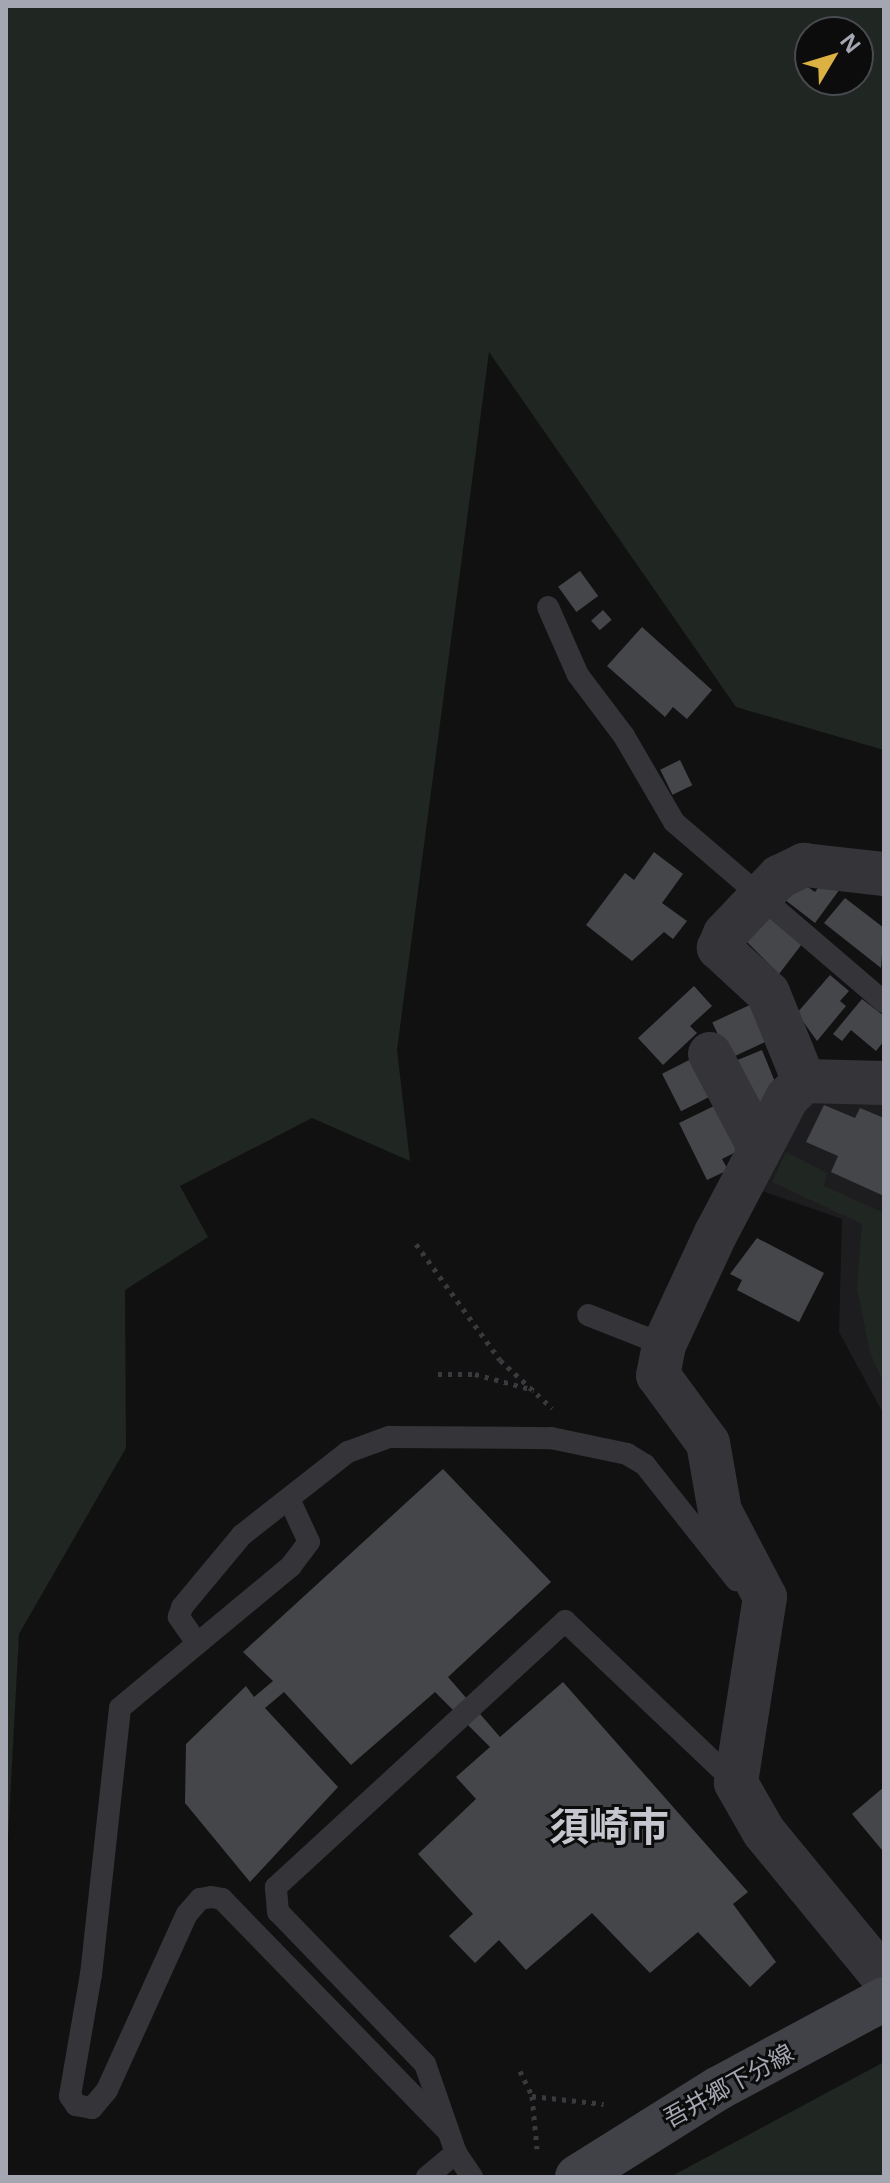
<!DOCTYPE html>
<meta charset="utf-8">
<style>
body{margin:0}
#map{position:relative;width:890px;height:2183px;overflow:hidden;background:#111112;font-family:"Open Sans","Noto Sans JP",sans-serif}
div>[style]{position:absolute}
.built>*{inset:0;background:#1d1d1f}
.green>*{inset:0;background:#202621}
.building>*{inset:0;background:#45464a;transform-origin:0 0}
.path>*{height:5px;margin-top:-2.5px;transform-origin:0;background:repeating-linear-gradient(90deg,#393a3e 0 4px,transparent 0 10px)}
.service>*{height:22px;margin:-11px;padding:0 11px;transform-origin:11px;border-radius:11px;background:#353539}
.minor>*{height:44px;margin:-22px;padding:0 22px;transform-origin:22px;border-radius:22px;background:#353539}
.secondary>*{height:44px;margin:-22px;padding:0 22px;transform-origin:22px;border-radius:22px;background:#414247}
span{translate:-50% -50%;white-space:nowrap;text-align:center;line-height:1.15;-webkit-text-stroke:6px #0c0c0d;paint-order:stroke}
.street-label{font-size:24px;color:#a4a7b1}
.town-label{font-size:40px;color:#c5c6ce;font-weight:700}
.frame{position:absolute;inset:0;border:8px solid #a4a7b1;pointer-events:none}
.north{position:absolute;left:794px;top:16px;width:80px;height:80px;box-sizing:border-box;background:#0c0c0d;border:2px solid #494a4f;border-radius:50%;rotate:52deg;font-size:22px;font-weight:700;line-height:32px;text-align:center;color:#a4a7b1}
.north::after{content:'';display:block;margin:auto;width:28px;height:36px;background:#dab142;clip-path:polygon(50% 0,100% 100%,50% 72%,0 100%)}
</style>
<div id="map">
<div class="built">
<div style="clip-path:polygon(884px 1093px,884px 1415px,839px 1332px,842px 1219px,756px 1189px,806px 1096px)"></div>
</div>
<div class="green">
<div style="clip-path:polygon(evenodd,6px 6px,884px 6px,884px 750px,736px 707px,489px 352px,397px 1050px,410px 1161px,312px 1118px,180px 1186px,208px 1237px,125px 1290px,126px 1448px,19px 1634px,6px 1875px,6px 6px,810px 32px,858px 32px,858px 80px,810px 80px,810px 32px)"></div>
<div style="clip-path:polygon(786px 1152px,827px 1173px,824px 1186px,884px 1213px,884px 1384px,870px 1353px,857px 1288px,862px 1224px,772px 1182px)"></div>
<div style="clip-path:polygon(884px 2062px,884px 2177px,670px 2177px)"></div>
</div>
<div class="building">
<div style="left:580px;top:571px;width:31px;height:27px;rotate:54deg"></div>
<div style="left:603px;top:610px;width:13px;height:16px;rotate:48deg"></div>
<div style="clip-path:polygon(642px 627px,712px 690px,687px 719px,673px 707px,665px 717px,607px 666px)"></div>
<div style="left:680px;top:760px;width:28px;height:22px;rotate:64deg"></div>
<div style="clip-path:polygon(654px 852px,683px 874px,662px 903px,687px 921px,673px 939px,664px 932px,632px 961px,586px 925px,625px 873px,634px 880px)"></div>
<div style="clip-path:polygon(825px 878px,840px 889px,815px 923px,784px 899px,798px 880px,815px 892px)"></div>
<div style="clip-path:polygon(845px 898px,884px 928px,881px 968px,824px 923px)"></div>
<div style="clip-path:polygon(763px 913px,802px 944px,779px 974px,743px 938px)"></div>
<div style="clip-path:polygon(830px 975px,849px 991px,840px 1001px,846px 1006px,817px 1041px,797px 1013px)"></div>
<div style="clip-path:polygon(694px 986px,712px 1006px,690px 1026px,697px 1033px,663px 1065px,638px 1038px)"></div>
<div style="clip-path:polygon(862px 999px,884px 1016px,884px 1041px,876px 1051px,851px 1030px,842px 1041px,833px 1034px)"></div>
<div style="left:754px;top:1003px;width:40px;height:46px;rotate:65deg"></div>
<div style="clip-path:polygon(762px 1050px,775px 1082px,755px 1110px,735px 1061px)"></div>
<div style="left:695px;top:1057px;width:42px;height:37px;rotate:63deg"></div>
<div style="clip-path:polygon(716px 1105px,738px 1151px,722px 1159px,728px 1170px,707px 1180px,679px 1123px)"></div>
<div style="clip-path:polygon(824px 1105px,855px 1118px,860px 1108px,884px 1118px,884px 1196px,831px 1172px,838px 1156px,806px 1142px)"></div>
<div style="clip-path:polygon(757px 1238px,824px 1273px,799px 1322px,737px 1290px,742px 1280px,730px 1274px)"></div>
<div style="clip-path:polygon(443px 1469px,551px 1582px,448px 1677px,500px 1737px,563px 1682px,748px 1892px,733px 1904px,776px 1962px,750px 1987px,698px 1932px,650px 1973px,592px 1913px,526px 1970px,499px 1940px,475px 1963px,449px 1936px,473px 1914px,418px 1854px,476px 1799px,456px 1777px,490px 1747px,435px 1692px,351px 1765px,284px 1692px,265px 1708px,338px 1787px,250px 1882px,185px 1803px,186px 1744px,246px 1686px,254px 1697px,273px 1681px,243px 1652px)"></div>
<div style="clip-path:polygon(884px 1787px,884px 1849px,882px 1850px,852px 1814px)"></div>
</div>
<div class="path">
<div style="left:416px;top:1244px;width:143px;rotate:54.1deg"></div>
<div style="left:500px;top:1360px;width:71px;rotate:42.7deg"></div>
<div style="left:438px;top:1374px;width:37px"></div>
<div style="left:475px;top:1374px;width:61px;rotate:15.2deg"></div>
<div style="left:520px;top:2071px;width:28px;rotate:64deg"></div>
<div style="left:532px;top:2096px;width:53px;rotate:84.6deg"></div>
<div style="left:532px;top:2096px;width:72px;rotate:6.3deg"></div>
</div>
<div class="service">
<div style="left:548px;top:607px;width:74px;rotate:66.2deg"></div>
<div style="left:578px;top:675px;width:76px;rotate:53deg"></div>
<div style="left:624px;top:736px;width:99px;rotate:59.8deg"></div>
<div style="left:674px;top:822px;width:277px;rotate:40.6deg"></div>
<div style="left:588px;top:1315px;width:82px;rotate:21.5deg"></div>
<div style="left:289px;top:1499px;width:47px;rotate:65.1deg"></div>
<div style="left:309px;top:1542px;width:30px;rotate:127deg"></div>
<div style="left:291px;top:1566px;width:222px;rotate:140.3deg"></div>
<div style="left:120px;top:1708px;width:268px;rotate:96.2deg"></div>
<div style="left:91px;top:1974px;width:124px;rotate:99.8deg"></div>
<div style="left:70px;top:2096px;width:11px;rotate:56deg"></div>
<div style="left:76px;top:2105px;width:16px;rotate:11deg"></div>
<div style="left:92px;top:2108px;width:23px;rotate:-50deg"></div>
<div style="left:107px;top:2090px;width:193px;rotate:-65.6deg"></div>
<div style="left:187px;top:1914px;width:20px;rotate:-49deg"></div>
<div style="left:200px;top:1899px;width:11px;rotate:-10deg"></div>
<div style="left:211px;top:1897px;width:11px;rotate:10deg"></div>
<div style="left:222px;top:1899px;width:322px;rotate:45.8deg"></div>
<div style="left:197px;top:1643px;width:32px;rotate:-125deg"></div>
<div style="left:179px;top:1617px;width:10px;rotate:-73deg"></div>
<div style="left:182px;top:1607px;width:94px;rotate:-50.2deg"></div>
<div style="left:242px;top:1535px;width:135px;rotate:-38.1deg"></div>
<div style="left:348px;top:1452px;width:44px;rotate:-20.1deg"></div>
<div style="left:389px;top:1437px;width:162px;rotate:0.4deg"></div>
<div style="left:551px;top:1438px;width:78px;rotate:11.9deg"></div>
<div style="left:627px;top:1454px;width:21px;rotate:31deg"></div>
<div style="left:645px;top:1465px;width:147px;rotate:51.6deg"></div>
<div style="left:427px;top:2177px;width:38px;rotate:-40deg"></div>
<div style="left:472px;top:2177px;width:29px;rotate:-124deg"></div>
<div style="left:456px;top:2153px;width:94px;rotate:-109.2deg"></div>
<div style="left:425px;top:2064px;width:211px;rotate:-134deg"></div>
<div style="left:278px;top:1912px;width:25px;rotate:-95deg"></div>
<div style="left:276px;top:1887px;width:393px;rotate:-42.6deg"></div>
<div style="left:565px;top:1621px;width:236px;rotate:43.5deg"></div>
</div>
<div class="minor">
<div style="left:710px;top:1054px;width:107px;rotate:62.2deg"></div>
<div style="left:804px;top:1081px;width:95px;rotate:-112.2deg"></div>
<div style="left:768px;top:993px;width:67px;rotate:-137.4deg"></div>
<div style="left:719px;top:948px;width:15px;rotate:-67deg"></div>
<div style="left:725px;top:934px;width:79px;rotate:-46.5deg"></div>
<div style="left:779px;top:877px;width:28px;rotate:-26deg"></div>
<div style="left:804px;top:865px;width:81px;rotate:6.4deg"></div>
<div style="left:884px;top:1083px;width:80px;rotate:-178.6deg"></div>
<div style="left:804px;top:1081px;width:24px;rotate:135deg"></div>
<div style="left:787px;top:1098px;width:153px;rotate:117.7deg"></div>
<div style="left:716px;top:1233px;width:123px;rotate:114.9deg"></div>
<div style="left:664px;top:1345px;width:31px;rotate:101deg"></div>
<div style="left:658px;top:1375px;width:84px;rotate:53.7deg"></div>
<div style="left:708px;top:1443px;width:69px;rotate:80deg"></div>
<div style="left:720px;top:1511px;width:97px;rotate:62.4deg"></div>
<div style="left:765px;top:1597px;width:188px;rotate:98.9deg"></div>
<div style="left:736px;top:1783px;width:56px;rotate:60.3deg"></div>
<div style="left:764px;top:1832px;width:189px;rotate:50.6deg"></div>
</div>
<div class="secondary">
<div style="left:577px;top:2177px;width:168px;rotate:-32.1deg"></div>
<div style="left:719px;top:2088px;width:187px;rotate:-28.3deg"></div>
</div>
<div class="street-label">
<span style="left:728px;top:2085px;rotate:-29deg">吾井郷下分線</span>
</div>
<div class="town-label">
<span style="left:609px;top:1826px">須崎市</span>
</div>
<div class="frame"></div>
<div class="north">N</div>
</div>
